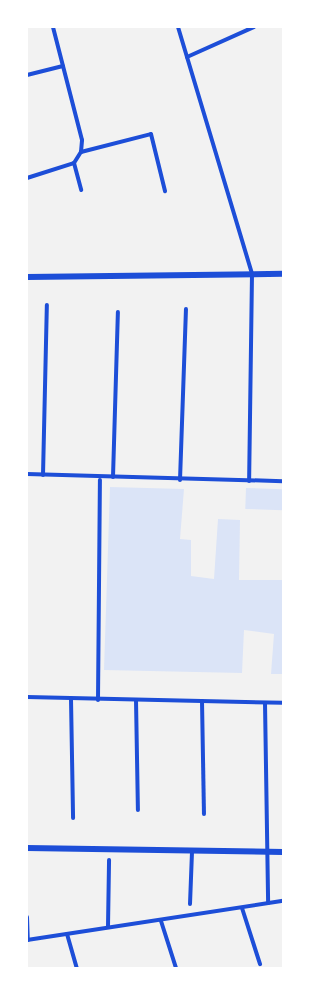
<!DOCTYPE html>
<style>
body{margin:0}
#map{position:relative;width:310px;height:995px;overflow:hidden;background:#f2f2f2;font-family:"Open Sans",sans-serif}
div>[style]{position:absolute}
.green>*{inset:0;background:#dbe4f7;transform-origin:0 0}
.minor>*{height:4px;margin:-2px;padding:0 2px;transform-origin:2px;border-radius:2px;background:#1d4ed8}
.tertiary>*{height:6px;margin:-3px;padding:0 3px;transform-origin:3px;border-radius:3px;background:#1d4ed8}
span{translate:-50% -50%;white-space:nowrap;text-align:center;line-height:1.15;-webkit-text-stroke:4px #fff;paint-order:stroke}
.frame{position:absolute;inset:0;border:28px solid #fff;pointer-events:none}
</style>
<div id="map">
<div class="green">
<div style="clip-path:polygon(110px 487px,184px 489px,180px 539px,191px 540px,191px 576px,214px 579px,218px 519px,240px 520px,239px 580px,283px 580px,283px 674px,271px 674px,274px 634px,244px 630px,242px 673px,104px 670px)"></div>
<div style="left:246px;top:488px;width:37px;height:21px;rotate:2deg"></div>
</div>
<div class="minor">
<div style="left:178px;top:27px;width:258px;rotate:73.3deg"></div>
<div style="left:252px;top:274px;width:207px;rotate:90.8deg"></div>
<div style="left:187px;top:57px;width:73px;rotate:-24.1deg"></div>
<div style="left:27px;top:75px;width:37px;rotate:-14deg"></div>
<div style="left:81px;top:152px;width:72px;rotate:-14.4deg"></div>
<div style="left:151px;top:134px;width:59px;rotate:76.2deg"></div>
<div style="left:74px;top:163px;width:28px;rotate:75deg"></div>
<div style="left:27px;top:178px;width:49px;rotate:-17.7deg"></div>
<div style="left:74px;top:163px;width:13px;rotate:-58deg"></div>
<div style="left:81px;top:152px;width:12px;rotate:-85deg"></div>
<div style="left:82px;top:140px;width:117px;rotate:-104.4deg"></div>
<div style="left:27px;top:474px;width:256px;rotate:1.6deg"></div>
<div style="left:43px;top:475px;width:170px;rotate:-88.7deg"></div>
<div style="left:113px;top:477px;width:165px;rotate:-88.3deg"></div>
<div style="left:180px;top:480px;width:171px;rotate:-88deg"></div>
<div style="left:27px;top:697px;width:256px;rotate:1.3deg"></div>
<div style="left:71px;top:699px;width:119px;rotate:89deg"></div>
<div style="left:98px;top:700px;width:220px;rotate:-89.5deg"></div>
<div style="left:136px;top:700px;width:110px;rotate:89deg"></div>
<div style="left:202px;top:701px;width:113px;rotate:89deg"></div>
<div style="left:265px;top:703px;width:200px;rotate:89.1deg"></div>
<div style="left:190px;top:904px;width:52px;rotate:-87.8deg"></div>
<div style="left:242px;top:908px;width:59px;rotate:72.2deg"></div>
<div style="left:27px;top:917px;width:23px;rotate:88deg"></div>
<div style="left:161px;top:921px;width:49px;rotate:72.3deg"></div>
<div style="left:108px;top:927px;width:67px;rotate:-89.1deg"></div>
<div style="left:67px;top:934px;width:35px;rotate:74deg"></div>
<div style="left:27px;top:940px;width:259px;rotate:-8.7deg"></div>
</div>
<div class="tertiary">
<div style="left:27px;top:277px;width:256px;rotate:-0.7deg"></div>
<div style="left:27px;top:848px;width:256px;rotate:0.9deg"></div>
</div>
<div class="frame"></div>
</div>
